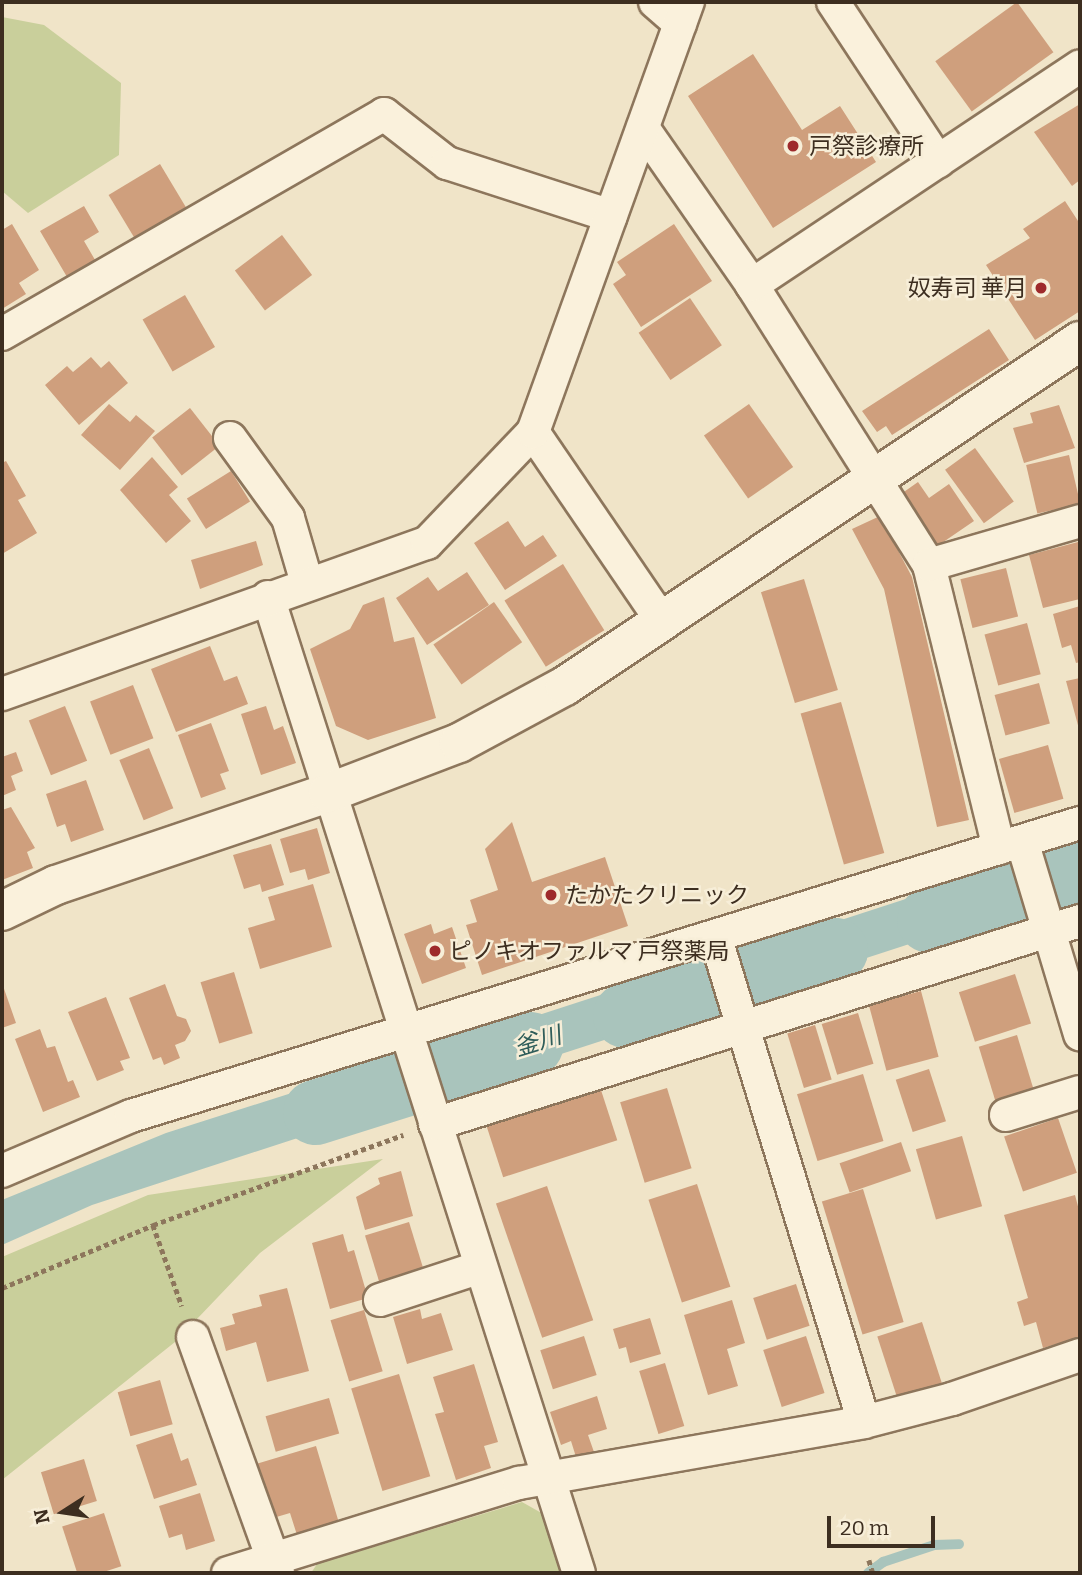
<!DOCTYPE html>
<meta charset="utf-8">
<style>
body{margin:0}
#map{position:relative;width:1082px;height:1575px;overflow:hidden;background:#f0e4c8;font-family:Bitter,"Noto Sans JP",serif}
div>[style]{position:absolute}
.green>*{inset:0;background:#c9cf9b}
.water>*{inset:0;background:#a9c4bc;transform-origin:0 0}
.stream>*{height:10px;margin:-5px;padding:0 5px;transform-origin:5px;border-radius:5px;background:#a9c4bc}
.river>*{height:65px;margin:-32.5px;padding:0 32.5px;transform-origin:32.5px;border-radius:32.5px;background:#a9c4bc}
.building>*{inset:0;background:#cf9f7d;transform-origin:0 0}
.path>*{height:4.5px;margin-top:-2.25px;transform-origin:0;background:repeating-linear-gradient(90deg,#8d765c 0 5px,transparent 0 8.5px)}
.roads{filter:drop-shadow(2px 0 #8d765c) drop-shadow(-2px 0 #8d765c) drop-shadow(0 2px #8d765c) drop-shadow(0 -2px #8d765c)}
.street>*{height:32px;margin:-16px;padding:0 16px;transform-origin:16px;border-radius:16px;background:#faf1dc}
.secondary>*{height:38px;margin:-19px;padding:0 19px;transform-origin:19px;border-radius:19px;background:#faf1dc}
.dots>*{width:19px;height:19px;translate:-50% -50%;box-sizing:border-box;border:4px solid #f7eed8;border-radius:50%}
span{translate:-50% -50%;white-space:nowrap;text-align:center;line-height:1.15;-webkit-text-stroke:5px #f7eed8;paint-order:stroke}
.poi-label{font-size:23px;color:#3d2e20}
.left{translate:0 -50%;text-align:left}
.right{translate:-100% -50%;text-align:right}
.water-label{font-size:24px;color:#2f5d5a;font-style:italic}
.frame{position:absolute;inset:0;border:4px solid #3d2e20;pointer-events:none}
.north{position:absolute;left:28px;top:1477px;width:70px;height:70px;-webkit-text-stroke:5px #f7eed8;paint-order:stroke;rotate:258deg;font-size:19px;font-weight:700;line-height:28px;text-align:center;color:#3d2e20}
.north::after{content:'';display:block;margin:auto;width:24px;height:32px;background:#3d2e20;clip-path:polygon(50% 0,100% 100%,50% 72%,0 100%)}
.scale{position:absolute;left:827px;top:1516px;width:108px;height:32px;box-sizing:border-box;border:4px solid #3d2e20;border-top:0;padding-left:9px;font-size:21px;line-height:24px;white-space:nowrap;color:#3d2e20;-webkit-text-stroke:5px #f7eed8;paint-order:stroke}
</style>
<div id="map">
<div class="green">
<div style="clip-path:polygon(2px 17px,44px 25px,121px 83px,119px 155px,28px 213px,2px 191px)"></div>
<div style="clip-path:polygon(383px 1159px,260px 1253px,175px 1342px,2px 1480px,2px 1257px,148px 1195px)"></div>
<div style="clip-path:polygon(522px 1502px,545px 1515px,561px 1573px,311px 1573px,317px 1564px)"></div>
</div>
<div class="water">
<div style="clip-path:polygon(1080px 842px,1080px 887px,1068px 891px,1055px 850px)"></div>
<div style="left:1004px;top:867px;width:44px;height:275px;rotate:72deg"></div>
<div style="left:702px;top:962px;width:44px;height:276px;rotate:72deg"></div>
<div style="clip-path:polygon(392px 1061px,405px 1103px,92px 1205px,2px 1245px,2px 1200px,166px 1133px)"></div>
</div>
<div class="stream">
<div style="left:868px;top:1573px;width:19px;rotate:-36deg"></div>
<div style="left:883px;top:1562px;width:54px;rotate:-18.4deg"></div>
<div style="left:934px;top:1545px;width:25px;rotate:-2deg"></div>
</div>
<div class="river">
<div style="left:929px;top:920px;width:158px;rotate:-17.3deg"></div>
<div style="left:625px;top:1015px;width:220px;rotate:-17.2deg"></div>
<div style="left:315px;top:1112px;width:226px;rotate:-17.5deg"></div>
</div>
<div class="building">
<div style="left:1017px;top:2px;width:62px;height:101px;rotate:54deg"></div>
<div style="clip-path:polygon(753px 54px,802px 130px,840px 106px,876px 162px,773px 228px,688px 96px)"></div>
<div style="clip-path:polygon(1080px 104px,1080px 180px,1072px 186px,1034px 132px)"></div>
<div style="left:160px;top:164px;width:62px;height:60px;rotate:59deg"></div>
<div style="clip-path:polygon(1065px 201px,1080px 224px,1080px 311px,1035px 340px,986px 265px,1030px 238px,1023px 229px)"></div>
<div style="clip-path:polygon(84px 206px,99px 232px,84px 241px,98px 265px,70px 282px,40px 231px)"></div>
<div style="clip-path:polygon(12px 224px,39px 270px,19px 283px,26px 294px,2px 309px,2px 230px)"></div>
<div style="clip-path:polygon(674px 224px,712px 281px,641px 327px,613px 284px,626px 275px,617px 262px)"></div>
<div style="left:282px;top:235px;width:50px;height:59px;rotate:53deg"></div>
<div style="left:185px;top:295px;width:60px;height:49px;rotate:60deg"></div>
<div style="left:690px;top:298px;width:57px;height:62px;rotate:56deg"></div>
<div style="clip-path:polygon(989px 329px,1009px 360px,892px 435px,886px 426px,877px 432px,862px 411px)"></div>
<div style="clip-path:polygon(91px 357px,101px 368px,109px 361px,128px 383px,79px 425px,45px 385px,67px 366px,73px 372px)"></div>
<div style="clip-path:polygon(109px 404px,130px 422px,136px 415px,155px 431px,120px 470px,81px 435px)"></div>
<div style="left:749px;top:404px;width:77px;height:55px;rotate:55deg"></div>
<div style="clip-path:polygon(1059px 405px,1075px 448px,1024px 463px,1013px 428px,1033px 423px,1030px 413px)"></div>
<div style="left:190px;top:408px;width:48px;height:48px;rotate:52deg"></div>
<div style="left:975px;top:448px;width:66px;height:37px;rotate:54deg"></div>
<div style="left:1069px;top:455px;width:50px;height:44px;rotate:77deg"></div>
<div style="clip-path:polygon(152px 457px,178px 487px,169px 495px,191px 521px,166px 543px,120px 490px)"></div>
<div style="clip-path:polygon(6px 461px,26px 496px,18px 500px,37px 533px,2px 554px,2px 463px)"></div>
<div style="left:231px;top:471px;width:36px;height:52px;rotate:58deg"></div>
<div style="clip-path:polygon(918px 482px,929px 498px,949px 484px,974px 521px,936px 547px,901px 494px)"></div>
<div style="clip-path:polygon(880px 516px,912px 577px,969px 820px,937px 827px,884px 589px,852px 529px)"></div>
<div style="clip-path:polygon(508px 521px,525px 547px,543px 535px,557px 556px,505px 590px,474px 543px)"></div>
<div style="clip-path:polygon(256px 541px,263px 565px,200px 589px,191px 560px)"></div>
<div style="clip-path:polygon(1078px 542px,1080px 599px,1043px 608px,1029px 555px)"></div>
<div style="left:563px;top:564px;width:78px;height:69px;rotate:58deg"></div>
<div style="left:1006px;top:568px;width:50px;height:47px;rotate:76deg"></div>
<div style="clip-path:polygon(467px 572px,489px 605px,427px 645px,396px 598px,428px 577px,438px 591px)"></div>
<div style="left:804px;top:579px;width:116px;height:45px;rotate:73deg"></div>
<div style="clip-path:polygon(384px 597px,394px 642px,414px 637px,436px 718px,368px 740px,336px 726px,310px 649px,350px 629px,363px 605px)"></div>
<div style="left:494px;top:602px;width:49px;height:74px;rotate:55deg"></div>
<div style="clip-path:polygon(1080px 606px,1080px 662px,1076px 663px,1071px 645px,1062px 648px,1053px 614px)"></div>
<div style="left:1027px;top:623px;width:53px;height:44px;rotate:75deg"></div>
<div style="clip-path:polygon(210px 646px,224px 681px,237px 676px,248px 704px,176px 732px,151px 669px)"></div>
<div style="clip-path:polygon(1080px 678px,1080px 729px,1079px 729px,1066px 681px)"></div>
<div style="left:1039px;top:683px;width:42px;height:46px;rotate:75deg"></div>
<div style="left:133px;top:685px;width:57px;height:46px;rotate:69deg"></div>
<div style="left:841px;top:702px;width:157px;height:42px;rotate:74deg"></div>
<div style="left:65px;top:706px;width:59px;height:39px;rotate:68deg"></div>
<div style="clip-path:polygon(266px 706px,274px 730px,283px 726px,296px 763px,261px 775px,241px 714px)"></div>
<div style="clip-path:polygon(211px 723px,229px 771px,220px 774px,226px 789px,201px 798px,178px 735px)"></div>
<div style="left:1048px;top:745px;width:56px;height:51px;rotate:74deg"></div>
<div style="left:149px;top:748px;width:65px;height:32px;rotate:68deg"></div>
<div style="clip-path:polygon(16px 752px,23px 771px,11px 776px,16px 790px,2px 796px,2px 757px)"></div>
<div style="clip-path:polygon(86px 780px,104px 830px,71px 842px,65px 824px,57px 827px,46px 794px)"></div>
<div style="clip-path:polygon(11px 807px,35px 848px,27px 852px,33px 868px,2px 880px,2px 810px)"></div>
<div style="clip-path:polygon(512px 822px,532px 882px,605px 857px,628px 926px,482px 975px,466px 925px,477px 922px,470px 900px,498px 890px,485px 849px)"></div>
<div style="clip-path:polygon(317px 828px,330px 873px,308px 880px,305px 869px,290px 873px,280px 839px)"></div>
<div style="clip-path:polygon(271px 844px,284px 885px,262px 892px,260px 884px,244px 889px,233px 855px)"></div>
<div style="clip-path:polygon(313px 884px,332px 947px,260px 969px,248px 928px,275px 920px,268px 897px)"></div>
<div style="clip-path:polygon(431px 924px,434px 934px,452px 927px,466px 968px,422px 984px,404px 934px)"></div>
<div style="left:234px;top:972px;width:64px;height:35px;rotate:73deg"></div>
<div style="left:1015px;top:974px;width:52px;height:59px;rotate:72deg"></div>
<div style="clip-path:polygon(2px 983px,16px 1023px,2px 1028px)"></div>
<div style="clip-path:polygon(165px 984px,177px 1016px,186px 1019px,191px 1031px,185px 1041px,175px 1045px,180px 1058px,164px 1065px,161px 1057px,153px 1060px,129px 998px)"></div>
<div style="left:921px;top:991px;width:68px;height:54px;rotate:75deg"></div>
<div style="clip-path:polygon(106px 997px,130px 1058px,120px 1061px,124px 1070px,97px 1081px,68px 1012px)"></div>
<div style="left:858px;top:1013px;width:53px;height:38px;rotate:73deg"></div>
<div style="left:815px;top:1025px;width:57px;height:29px;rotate:73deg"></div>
<div style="clip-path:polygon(40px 1029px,47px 1048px,55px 1046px,68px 1082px,73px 1080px,80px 1097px,43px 1112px,15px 1039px)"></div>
<div style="left:1017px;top:1035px;width:59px;height:40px;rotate:73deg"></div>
<div style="left:929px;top:1069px;width:55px;height:35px;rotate:72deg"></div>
<div style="left:863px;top:1074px;width:70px;height:69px;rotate:73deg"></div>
<div style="left:600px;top:1087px;width:56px;height:120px;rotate:72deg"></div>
<div style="left:667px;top:1088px;width:84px;height:49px;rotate:73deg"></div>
<div style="left:1058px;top:1118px;width:58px;height:57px;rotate:71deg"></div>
<div style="left:962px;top:1136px;width:73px;height:48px;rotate:74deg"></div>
<div style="left:901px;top:1142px;width:31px;height:65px;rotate:71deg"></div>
<div style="clip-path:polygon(401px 1171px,413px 1216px,365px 1230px,356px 1197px,380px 1184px,378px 1178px)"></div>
<div style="left:697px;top:1184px;width:108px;height:51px;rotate:72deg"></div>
<div style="left:547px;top:1186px;width:142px;height:54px;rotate:71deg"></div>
<div style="left:863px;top:1189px;width:139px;height:43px;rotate:73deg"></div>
<div style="clip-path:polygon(1075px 1195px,1080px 1214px,1080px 1337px,1043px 1348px,1036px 1322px,1024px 1326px,1017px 1302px,1028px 1298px,1004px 1215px)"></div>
<div style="left:409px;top:1222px;width:49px;height:46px;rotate:73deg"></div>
<div style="clip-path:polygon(343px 1234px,348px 1252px,354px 1250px,368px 1298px,330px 1309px,312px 1243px)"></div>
<div style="left:796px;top:1284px;width:44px;height:45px;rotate:72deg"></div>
<div style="clip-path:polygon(287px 1288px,309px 1371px,267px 1382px,256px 1342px,226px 1351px,220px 1328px,235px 1324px,232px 1314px,262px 1306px,259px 1295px)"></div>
<div style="clip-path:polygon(732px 1300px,745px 1343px,727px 1349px,738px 1386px,708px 1395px,684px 1315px)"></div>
<div style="clip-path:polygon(420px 1309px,422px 1319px,441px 1313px,453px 1350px,407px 1364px,393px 1317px)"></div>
<div style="left:364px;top:1310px;width:64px;height:35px;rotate:73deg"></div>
<div style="clip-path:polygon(650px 1318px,661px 1354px,630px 1363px,626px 1347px,619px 1349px,613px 1329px)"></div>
<div style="left:922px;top:1322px;width:66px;height:47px;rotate:72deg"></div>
<div style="left:584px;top:1336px;width:41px;height:46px;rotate:72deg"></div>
<div style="left:806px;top:1336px;width:60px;height:45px;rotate:72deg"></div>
<div style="left:665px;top:1363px;width:66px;height:27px;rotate:73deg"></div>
<div style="clip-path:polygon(474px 1364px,498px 1442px,484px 1446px,491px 1468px,456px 1480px,435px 1414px,444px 1412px,433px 1377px)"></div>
<div style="left:399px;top:1374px;width:107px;height:50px;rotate:73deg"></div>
<div style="left:160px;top:1380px;width:46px;height:44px;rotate:74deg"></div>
<div style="clip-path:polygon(597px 1396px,607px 1429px,588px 1435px,594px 1452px,576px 1457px,571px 1441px,561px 1445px,550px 1412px)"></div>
<div style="left:329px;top:1398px;width:37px;height:66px;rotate:74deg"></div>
<div style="clip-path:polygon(172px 1433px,181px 1461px,188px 1458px,197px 1485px,154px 1499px,136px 1445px)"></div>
<div style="clip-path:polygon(316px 1446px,339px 1523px,297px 1535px,290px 1513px,273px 1518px,256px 1464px)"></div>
<div style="left:84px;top:1459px;width:44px;height:45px;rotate:73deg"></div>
<div style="clip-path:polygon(200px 1493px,215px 1541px,186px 1550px,182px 1534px,169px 1538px,159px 1506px)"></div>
<div style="left:104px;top:1513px;width:56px;height:44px;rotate:72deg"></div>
</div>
<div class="path">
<div style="left:153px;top:1225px;width:86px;rotate:70.3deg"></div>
<div style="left:2px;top:1288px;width:164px;rotate:-22.6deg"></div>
<div style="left:153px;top:1225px;width:266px;rotate:-19.8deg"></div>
<div style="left:869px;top:1560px;width:14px;rotate:73deg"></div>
</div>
<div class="roads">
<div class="street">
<div style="left:655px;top:2px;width:33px;rotate:41deg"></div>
<div style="left:833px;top:2px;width:191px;rotate:56.6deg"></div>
<div style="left:643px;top:128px;width:191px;rotate:55.2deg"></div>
<div style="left:752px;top:285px;width:331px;rotate:57.7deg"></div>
<div style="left:752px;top:285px;width:394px;rotate:-33.7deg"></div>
<div style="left:2px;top:334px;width:441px;rotate:-29.9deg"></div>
<div style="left:384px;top:114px;width:80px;rotate:37.9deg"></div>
<div style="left:447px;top:163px;width:172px;rotate:17.9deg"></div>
<div style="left:533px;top:432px;width:229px;rotate:55.7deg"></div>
<div style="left:230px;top:438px;width:99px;rotate:54.1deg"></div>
<div style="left:288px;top:518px;width:68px;rotate:73.7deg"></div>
<div style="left:268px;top:597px;width:1024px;rotate:72.33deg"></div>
<div style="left:2px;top:694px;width:451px;rotate:-19.6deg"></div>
<div style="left:427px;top:543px;width:153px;rotate:-46.3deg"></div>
<div style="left:533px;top:432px;width:457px;rotate:-70.2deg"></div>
<div style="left:1022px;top:841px;width:202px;rotate:73.3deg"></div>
<div style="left:999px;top:848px;width:292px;rotate:-103.9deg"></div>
<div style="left:929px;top:565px;width:157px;rotate:-16.2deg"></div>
<div style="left:715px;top:936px;width:508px;rotate:72.96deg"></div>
<div style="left:1006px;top:1115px;width:77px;rotate:-17.3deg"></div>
<div style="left:435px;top:1124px;width:676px;rotate:-17.47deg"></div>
<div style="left:2px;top:1171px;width:140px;rotate:-23.1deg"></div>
<div style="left:131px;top:1116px;width:993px;rotate:-17.16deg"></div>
<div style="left:380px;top:1300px;width:106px;rotate:-18.1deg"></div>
<div style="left:193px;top:1337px;width:251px;rotate:70.2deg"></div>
<div style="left:228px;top:1573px;width:305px;rotate:-17.2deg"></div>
<div style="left:519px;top:1483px;width:350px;rotate:-10deg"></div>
<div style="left:864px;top:1422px;width:91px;rotate:-14.6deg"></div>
<div style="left:952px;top:1399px;width:135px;rotate:-19deg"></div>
</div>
<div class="secondary">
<div style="left:2px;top:911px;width:60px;rotate:-25.7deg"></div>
<div style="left:56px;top:885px;width:287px;rotate:-18.7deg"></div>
<div style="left:328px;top:793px;width:140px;rotate:-20.9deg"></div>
<div style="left:459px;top:743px;width:120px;rotate:-28.3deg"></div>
<div style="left:565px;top:686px;width:620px;rotate:-33.82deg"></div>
</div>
</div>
<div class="dots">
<div style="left:793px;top:146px;background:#9e2a2b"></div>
<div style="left:1041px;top:288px;background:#9e2a2b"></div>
<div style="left:551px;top:895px;background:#9e2a2b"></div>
<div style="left:435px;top:951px;background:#9e2a2b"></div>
</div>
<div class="poi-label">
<span class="left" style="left:809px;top:146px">戸祭診療所</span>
<span class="right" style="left:1027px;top:288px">奴寿司 華月</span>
<span class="left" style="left:565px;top:895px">たかたクリニック</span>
<span class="left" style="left:449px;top:951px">ピノキオファルマ 戸祭薬局</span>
</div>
<div class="water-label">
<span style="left:538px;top:1042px;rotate:-17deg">釜川</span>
</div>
<div class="frame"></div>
<div class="north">N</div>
<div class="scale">20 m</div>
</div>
